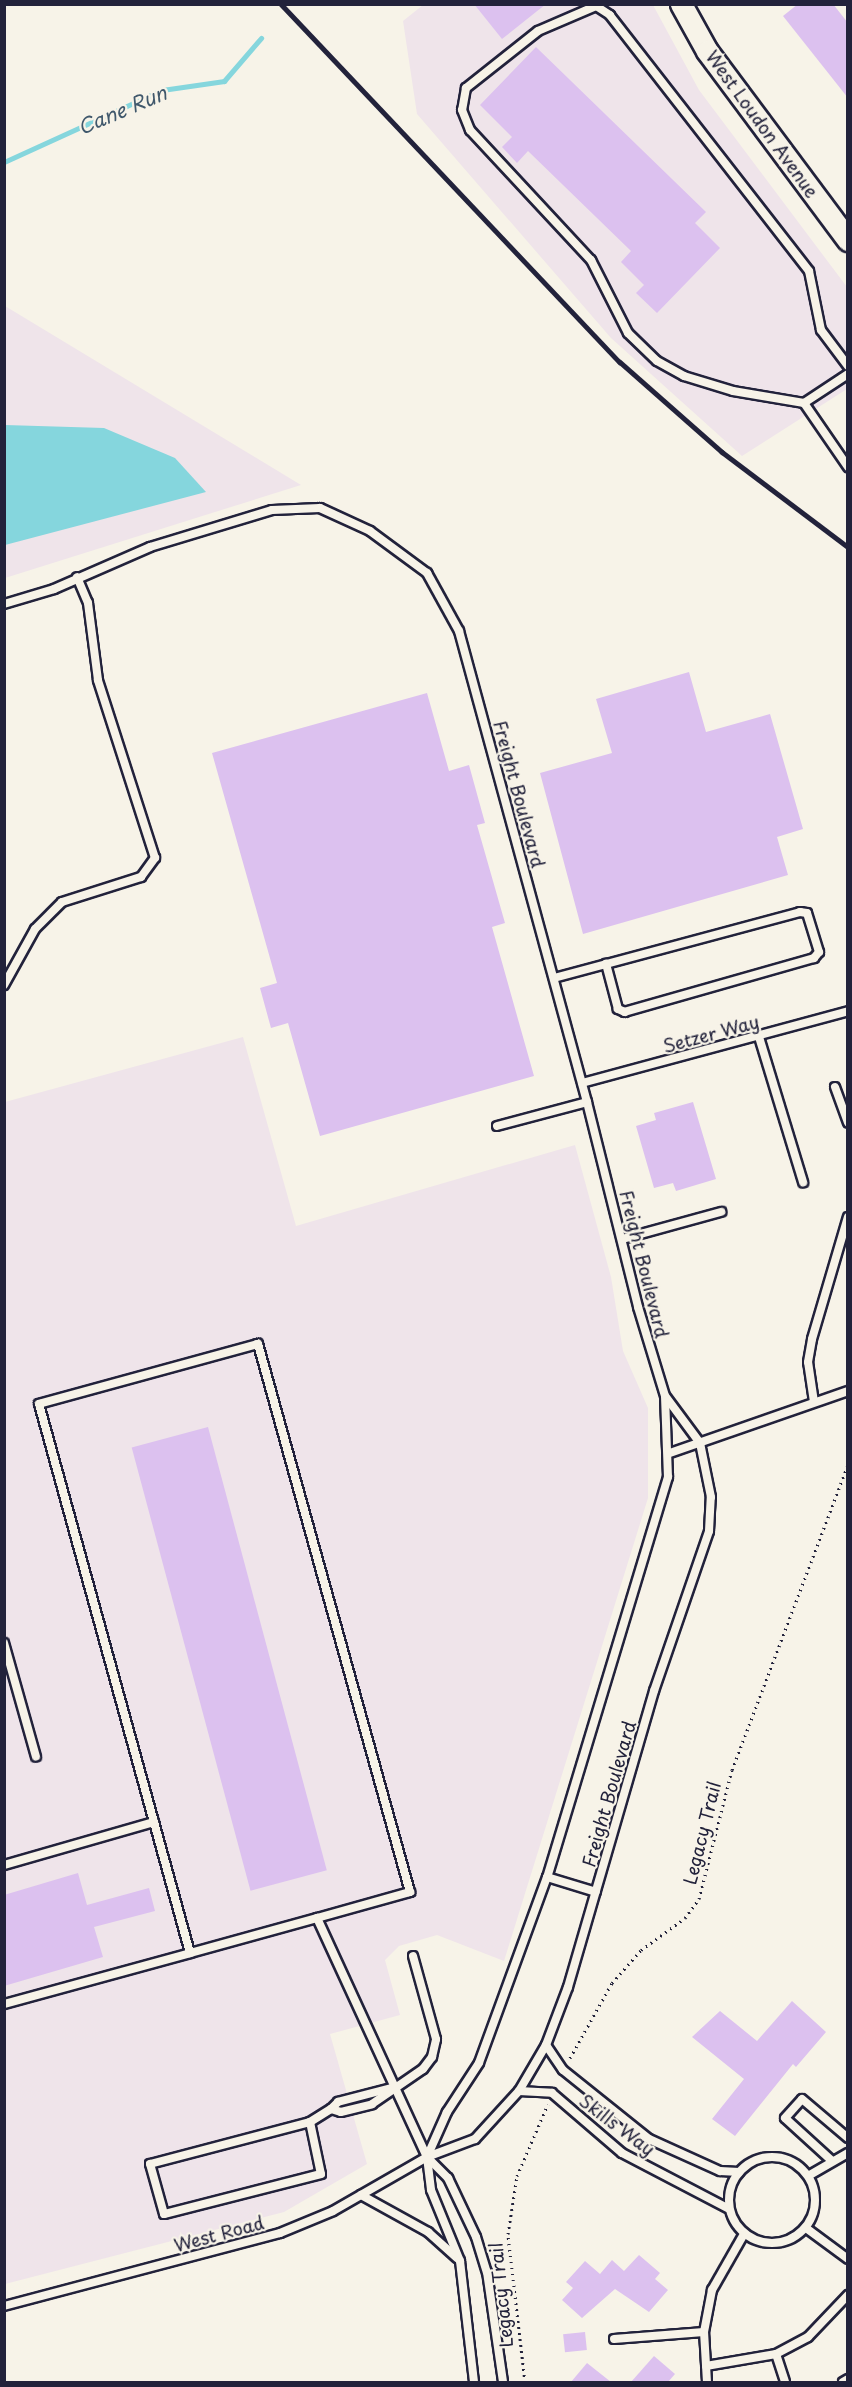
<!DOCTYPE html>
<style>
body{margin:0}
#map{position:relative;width:852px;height:2387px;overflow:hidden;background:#f7f3e8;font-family:"Playpen Sans",sans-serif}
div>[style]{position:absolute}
.built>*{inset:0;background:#efe4ea}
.water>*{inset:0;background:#85d6dd}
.stream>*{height:5px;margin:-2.5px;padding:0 2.5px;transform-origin:2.5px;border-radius:2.5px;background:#85d6dd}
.building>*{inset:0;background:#dcc1ef;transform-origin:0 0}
.path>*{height:3px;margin-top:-1.5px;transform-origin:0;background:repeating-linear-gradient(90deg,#22223b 0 1.5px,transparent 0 6px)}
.roads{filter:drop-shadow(2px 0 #22223b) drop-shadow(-2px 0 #22223b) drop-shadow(0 2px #22223b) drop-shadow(0 -2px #22223b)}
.service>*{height:8px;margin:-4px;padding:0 4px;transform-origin:4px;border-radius:4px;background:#f7f3e8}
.service>.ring{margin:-4px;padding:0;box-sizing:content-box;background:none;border:8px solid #f7f3e8;border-radius:50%}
.secondary>*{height:21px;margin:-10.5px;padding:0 10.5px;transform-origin:10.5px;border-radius:10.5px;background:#f7f3e8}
.rail>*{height:4.5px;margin:-2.25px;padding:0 2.25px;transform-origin:2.25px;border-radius:2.25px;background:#22223b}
span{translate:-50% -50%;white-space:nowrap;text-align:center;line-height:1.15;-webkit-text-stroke:4.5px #f7f3e8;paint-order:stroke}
.street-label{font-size:18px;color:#22223b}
.water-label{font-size:20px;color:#40586c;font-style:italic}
.frame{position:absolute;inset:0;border:6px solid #22223b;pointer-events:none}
</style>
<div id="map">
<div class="built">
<div style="clip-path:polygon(423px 5px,653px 5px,699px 90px,847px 287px,847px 389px,742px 456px,611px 338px,417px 114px,403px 21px)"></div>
<div style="clip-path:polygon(5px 306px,301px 485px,5px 578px)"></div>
<div style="clip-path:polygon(243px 1037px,296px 1226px,575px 1145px,611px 1277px,623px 1351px,648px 1408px,648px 1498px,504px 1961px,437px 1935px,399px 1946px,385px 1960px,400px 2015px,330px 2034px,367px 2164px,284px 2212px,5px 2284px,5px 1102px)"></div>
</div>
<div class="water">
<div style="clip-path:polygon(5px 425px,104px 428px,175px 458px,206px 492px,5px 545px)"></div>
</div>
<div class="stream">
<div style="left:4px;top:162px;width:174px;rotate:-24.5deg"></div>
<div style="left:162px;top:90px;width:63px;rotate:-8.3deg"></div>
<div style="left:224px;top:81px;width:57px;rotate:-49.3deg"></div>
</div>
<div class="building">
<div style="clip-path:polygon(474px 4px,546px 4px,502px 39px)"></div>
<div style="clip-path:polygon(798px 4px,833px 4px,848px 23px,848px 98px,783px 16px)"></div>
<div style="clip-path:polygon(536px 47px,706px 212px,695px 223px,720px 248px,657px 313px,636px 293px,644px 285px,621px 262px,631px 251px,528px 151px,517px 163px,502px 147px,512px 137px,480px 105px)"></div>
<div style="clip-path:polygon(689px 672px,706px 732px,770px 714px,803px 829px,777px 837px,788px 875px,583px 934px,540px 773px,612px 753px,596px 699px)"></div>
<div style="clip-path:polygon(427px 693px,449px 771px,469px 765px,485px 823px,477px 825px,505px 923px,492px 927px,534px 1076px,320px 1136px,288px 1023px,271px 1028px,260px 988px,277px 983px,212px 753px)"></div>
<div style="clip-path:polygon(693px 1102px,716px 1179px,676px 1191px,673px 1183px,654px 1188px,636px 1126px,656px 1120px,654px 1113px)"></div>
<div style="left:208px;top:1427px;width:459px;height:79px;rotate:75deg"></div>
<div style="clip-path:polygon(78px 1873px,87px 1905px,149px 1888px,155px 1911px,94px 1927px,103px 1957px,4px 1986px,4px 1895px)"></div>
<div style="clip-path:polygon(792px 2001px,826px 2032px,796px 2067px,793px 2064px,735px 2136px,712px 2119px,744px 2079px,692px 2037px,720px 2011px,757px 2041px)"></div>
<div style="clip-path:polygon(639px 2255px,660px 2273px,655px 2279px,668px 2290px,649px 2312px,615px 2289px,582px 2318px,562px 2300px,573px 2288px,566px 2282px,585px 2261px,600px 2274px,612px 2260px,624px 2271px)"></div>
<div style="left:585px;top:2332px;width:18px;height:22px;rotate:84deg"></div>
<div style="clip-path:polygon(654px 2356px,675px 2374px,668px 2382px,631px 2382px)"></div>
<div style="clip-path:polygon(587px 2363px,611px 2382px,571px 2382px)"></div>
</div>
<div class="path">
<div style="left:570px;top:2058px;width:86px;rotate:-60.8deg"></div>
<div style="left:612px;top:1983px;width:44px;rotate:-48.7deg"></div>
<div style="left:641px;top:1950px;width:54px;rotate:-36deg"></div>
<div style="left:685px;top:1918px;width:24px;rotate:-54deg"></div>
<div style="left:699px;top:1899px;width:133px;rotate:-75.7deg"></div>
<div style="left:732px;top:1770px;width:327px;rotate:-69.2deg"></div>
<div style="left:525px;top:2382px;width:149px;rotate:-96.6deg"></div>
<div style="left:508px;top:2234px;width:59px;rotate:-81.2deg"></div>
<div style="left:517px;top:2176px;width:78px;rotate:-66.7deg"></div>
</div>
<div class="roads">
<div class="service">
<div style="left:848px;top:366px;width:45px;rotate:-126.9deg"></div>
<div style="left:821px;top:330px;width:60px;rotate:-101.5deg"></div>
<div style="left:809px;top:271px;width:324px;rotate:-127.9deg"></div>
<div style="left:610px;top:15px;width:17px;rotate:-147deg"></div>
<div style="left:596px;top:6px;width:63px;rotate:156.7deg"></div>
<div style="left:538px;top:31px;width:92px;rotate:141.6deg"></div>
<div style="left:466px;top:88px;width:22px;rotate:100deg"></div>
<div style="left:462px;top:110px;width:22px;rotate:68deg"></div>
<div style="left:470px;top:130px;width:178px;rotate:47.1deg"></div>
<div style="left:591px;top:260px;width:82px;rotate:63.1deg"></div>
<div style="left:628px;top:333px;width:40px;rotate:44deg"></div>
<div style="left:657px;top:361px;width:31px;rotate:29deg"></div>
<div style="left:684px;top:376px;width:51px;rotate:17deg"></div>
<div style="left:733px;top:391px;width:72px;rotate:9.6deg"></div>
<div style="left:804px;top:403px;width:53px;rotate:-33.4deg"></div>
<div style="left:804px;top:403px;width:78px;rotate:55.5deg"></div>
<div style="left:4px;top:604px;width:52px;rotate:-16.7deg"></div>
<div style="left:54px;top:589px;width:105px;rotate:-23.6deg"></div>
<div style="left:150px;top:547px;width:127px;rotate:-16.9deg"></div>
<div style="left:272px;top:510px;width:48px;rotate:-2.4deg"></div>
<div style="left:320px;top:508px;width:55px;rotate:24.7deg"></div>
<div style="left:370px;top:531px;width:71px;rotate:36.4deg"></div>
<div style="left:427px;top:573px;width:66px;rotate:61.1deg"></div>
<div style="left:459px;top:631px;width:488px;rotate:74.8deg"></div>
<div style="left:587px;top:1102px;width:211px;rotate:76deg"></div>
<div style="left:638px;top:1307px;width:93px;rotate:73.1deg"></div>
<div style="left:665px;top:1396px;width:81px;rotate:87.9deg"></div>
<div style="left:668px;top:1477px;width:418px;rotate:106.8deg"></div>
<div style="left:547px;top:1877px;width:198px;rotate:110.1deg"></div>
<div style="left:479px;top:2063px;width:59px;rotate:123.1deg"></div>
<div style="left:447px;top:2112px;width:49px;rotate:114deg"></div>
<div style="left:427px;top:2157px;width:33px;rotate:83deg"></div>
<div style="left:431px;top:2190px;width:77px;rotate:67.8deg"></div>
<div style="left:460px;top:2261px;width:122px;rotate:83.4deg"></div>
<div style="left:554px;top:978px;width:255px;rotate:-15deg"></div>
<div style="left:800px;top:912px;width:7px;rotate:8deg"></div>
<div style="left:807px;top:913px;width:41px;rotate:72.9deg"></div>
<div style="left:819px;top:952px;width:8px;rotate:130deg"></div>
<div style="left:814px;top:958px;width:197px;rotate:164.1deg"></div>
<div style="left:625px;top:1012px;width:8px;rotate:-157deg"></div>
<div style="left:618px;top:1009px;width:47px;rotate:-104.9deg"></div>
<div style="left:4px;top:985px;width:64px;rotate:-61deg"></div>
<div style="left:35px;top:929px;width:38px;rotate:-45deg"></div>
<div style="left:62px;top:902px;width:83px;rotate:-17.6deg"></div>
<div style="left:141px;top:877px;width:24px;rotate:-54deg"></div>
<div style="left:155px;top:858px;width:187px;rotate:-107.8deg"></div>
<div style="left:98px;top:680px;width:78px;rotate:-97.4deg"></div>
<div style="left:88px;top:603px;width:28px;rotate:-113deg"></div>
<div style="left:759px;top:1037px;width:152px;rotate:73.1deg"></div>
<div style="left:582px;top:1083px;width:276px;rotate:-15.1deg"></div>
<div style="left:835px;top:1087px;width:38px;rotate:70deg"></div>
<div style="left:497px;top:1126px;width:93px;rotate:-14.9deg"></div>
<div style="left:622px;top:1239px;width:103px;rotate:-15.3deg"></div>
<div style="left:814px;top:1402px;width:40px;rotate:-98.5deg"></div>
<div style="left:808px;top:1362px;width:23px;rotate:-80deg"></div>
<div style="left:812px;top:1339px;width:127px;rotate:-73.6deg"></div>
<div style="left:670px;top:1453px;width:188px;rotate:-19.2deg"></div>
<div style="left:4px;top:1643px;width:118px;rotate:74.3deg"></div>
<div style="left:4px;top:1865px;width:156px;rotate:-16deg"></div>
<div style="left:547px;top:1877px;width:51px;rotate:17deg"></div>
<div style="left:317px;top:1918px;width:97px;rotate:-15.6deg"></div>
<div style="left:410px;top:1892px;width:569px;rotate:-105.5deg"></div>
<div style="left:258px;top:1344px;width:227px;rotate:164.7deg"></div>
<div style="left:39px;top:1404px;width:569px;rotate:74.62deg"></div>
<div style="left:190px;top:1953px;width:132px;rotate:-15.4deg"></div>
<div style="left:317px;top:1918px;width:263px;rotate:65.3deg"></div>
<div style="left:427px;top:2157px;width:30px;rotate:45deg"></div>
<div style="left:448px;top:2178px;width:65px;rotate:64.6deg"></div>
<div style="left:476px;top:2237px;width:37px;rotate:73deg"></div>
<div style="left:487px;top:2272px;width:111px;rotate:81.7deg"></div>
<div style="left:4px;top:2004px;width:193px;rotate:-15.3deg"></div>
<div style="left:546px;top:2045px;width:30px;rotate:56deg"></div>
<div style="left:563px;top:2070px;width:110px;rotate:38.7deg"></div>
<div style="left:649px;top:2139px;width:78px;rotate:24.3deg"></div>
<div style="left:720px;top:2171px;width:19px;rotate:3deg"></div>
<div style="left:395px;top:2087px;width:59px;rotate:165.3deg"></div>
<div style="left:338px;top:2102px;width:10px;rotate:135deg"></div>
<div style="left:331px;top:2109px;width:10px;rotate:17deg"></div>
<div style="left:341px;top:2112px;width:32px;rotate:-14deg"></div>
<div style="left:372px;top:2104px;width:62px;rotate:-34.5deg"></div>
<div style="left:423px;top:2069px;width:15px;rotate:-53deg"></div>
<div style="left:432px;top:2057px;width:18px;rotate:-77deg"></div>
<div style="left:436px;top:2039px;width:86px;rotate:-105.5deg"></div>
<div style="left:519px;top:2091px;width:33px;rotate:3deg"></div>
<div style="left:552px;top:2093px;width:92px;rotate:40.6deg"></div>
<div style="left:622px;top:2153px;width:121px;rotate:27.6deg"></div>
<div style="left:310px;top:2122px;width:53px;rotate:78.1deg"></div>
<div style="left:321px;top:2174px;width:162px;rotate:165.7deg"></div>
<div style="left:164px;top:2214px;width:52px;rotate:-105.6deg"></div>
<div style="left:150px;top:2164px;width:165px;rotate:-14.7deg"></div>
<div style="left:310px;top:2122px;width:25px;rotate:-32deg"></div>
<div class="ring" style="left:729px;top:2157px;width:78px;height:78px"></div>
<div style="left:831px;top:2160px;width:62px;rotate:-137.6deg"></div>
<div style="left:785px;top:2118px;width:25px;rotate:-48deg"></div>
<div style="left:802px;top:2099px;width:60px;rotate:40.3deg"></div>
<div style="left:808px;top:2176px;width:46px;rotate:-29.9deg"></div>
<div style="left:361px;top:2195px;width:77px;rotate:28.9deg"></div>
<div style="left:428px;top:2232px;width:39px;rotate:42deg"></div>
<div style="left:806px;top:2228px;width:52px;rotate:36.4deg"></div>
<div style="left:4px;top:2306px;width:285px;rotate:-14.8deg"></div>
<div style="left:280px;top:2233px;width:57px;rotate:-22.5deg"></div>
<div style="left:333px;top:2211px;width:108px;rotate:-29.9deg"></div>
<div style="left:427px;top:2157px;width:51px;rotate:-20.6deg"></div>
<div style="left:475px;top:2139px;width:65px;rotate:-47.5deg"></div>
<div style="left:519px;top:2091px;width:53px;rotate:-59.6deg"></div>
<div style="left:546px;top:2045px;width:62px;rotate:-69.2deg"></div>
<div style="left:568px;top:1987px;width:308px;rotate:-73.8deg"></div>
<div style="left:654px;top:1691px;width:169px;rotate:-71deg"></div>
<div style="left:709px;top:1531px;width:34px;rotate:-87deg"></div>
<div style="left:711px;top:1497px;width:55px;rotate:-101.5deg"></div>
<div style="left:700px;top:1443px;width:57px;rotate:-126.5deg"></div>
<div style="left:614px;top:2339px;width:90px;rotate:-4.4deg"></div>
<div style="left:776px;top:2354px;width:29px;rotate:72deg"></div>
<div style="left:706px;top:2366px;width:71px;rotate:-9.7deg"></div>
<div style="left:776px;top:2354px;width:36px;rotate:-28deg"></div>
<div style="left:808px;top:2337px;width:58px;rotate:-46.4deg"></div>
<div style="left:707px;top:2382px;width:50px;rotate:-93.4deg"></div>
<div style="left:704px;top:2332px;width:43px;rotate:-79.2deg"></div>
<div style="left:712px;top:2290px;width:64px;rotate:-60.3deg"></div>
<div style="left:843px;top:2382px;width:6px;rotate:-31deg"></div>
</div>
<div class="secondary">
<div style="left:681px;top:4px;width:54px;rotate:61deg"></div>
<div style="left:707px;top:51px;width:236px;rotate:53.3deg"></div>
</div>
</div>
<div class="rail">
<div style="left:281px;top:4px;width:493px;rotate:46.6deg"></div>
<div style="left:620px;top:362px;width:136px;rotate:41.4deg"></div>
<div style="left:722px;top:452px;width:158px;rotate:37deg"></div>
</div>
<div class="street-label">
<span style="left:762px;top:124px;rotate:54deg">West Loudon Avenue</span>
<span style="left:519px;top:794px;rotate:75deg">Freight Boulevard</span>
<span style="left:711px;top:1034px;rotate:-15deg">Setzer Way</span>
<span style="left:644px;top:1264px;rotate:76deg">Freight Boulevard</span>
<span style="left:609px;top:1794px;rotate:-74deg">Freight Boulevard</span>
<span style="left:702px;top:1833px;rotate:-76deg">Legacy Trail</span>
<span style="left:617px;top:2125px;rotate:37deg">Skills Way</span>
<span style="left:219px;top:2234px;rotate:-15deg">West Road</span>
<span style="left:501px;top:2295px;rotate:-96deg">Legacy Trail</span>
</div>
<div class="water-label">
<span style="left:122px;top:110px;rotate:-23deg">Cane Run</span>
</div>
<div class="frame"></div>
</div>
